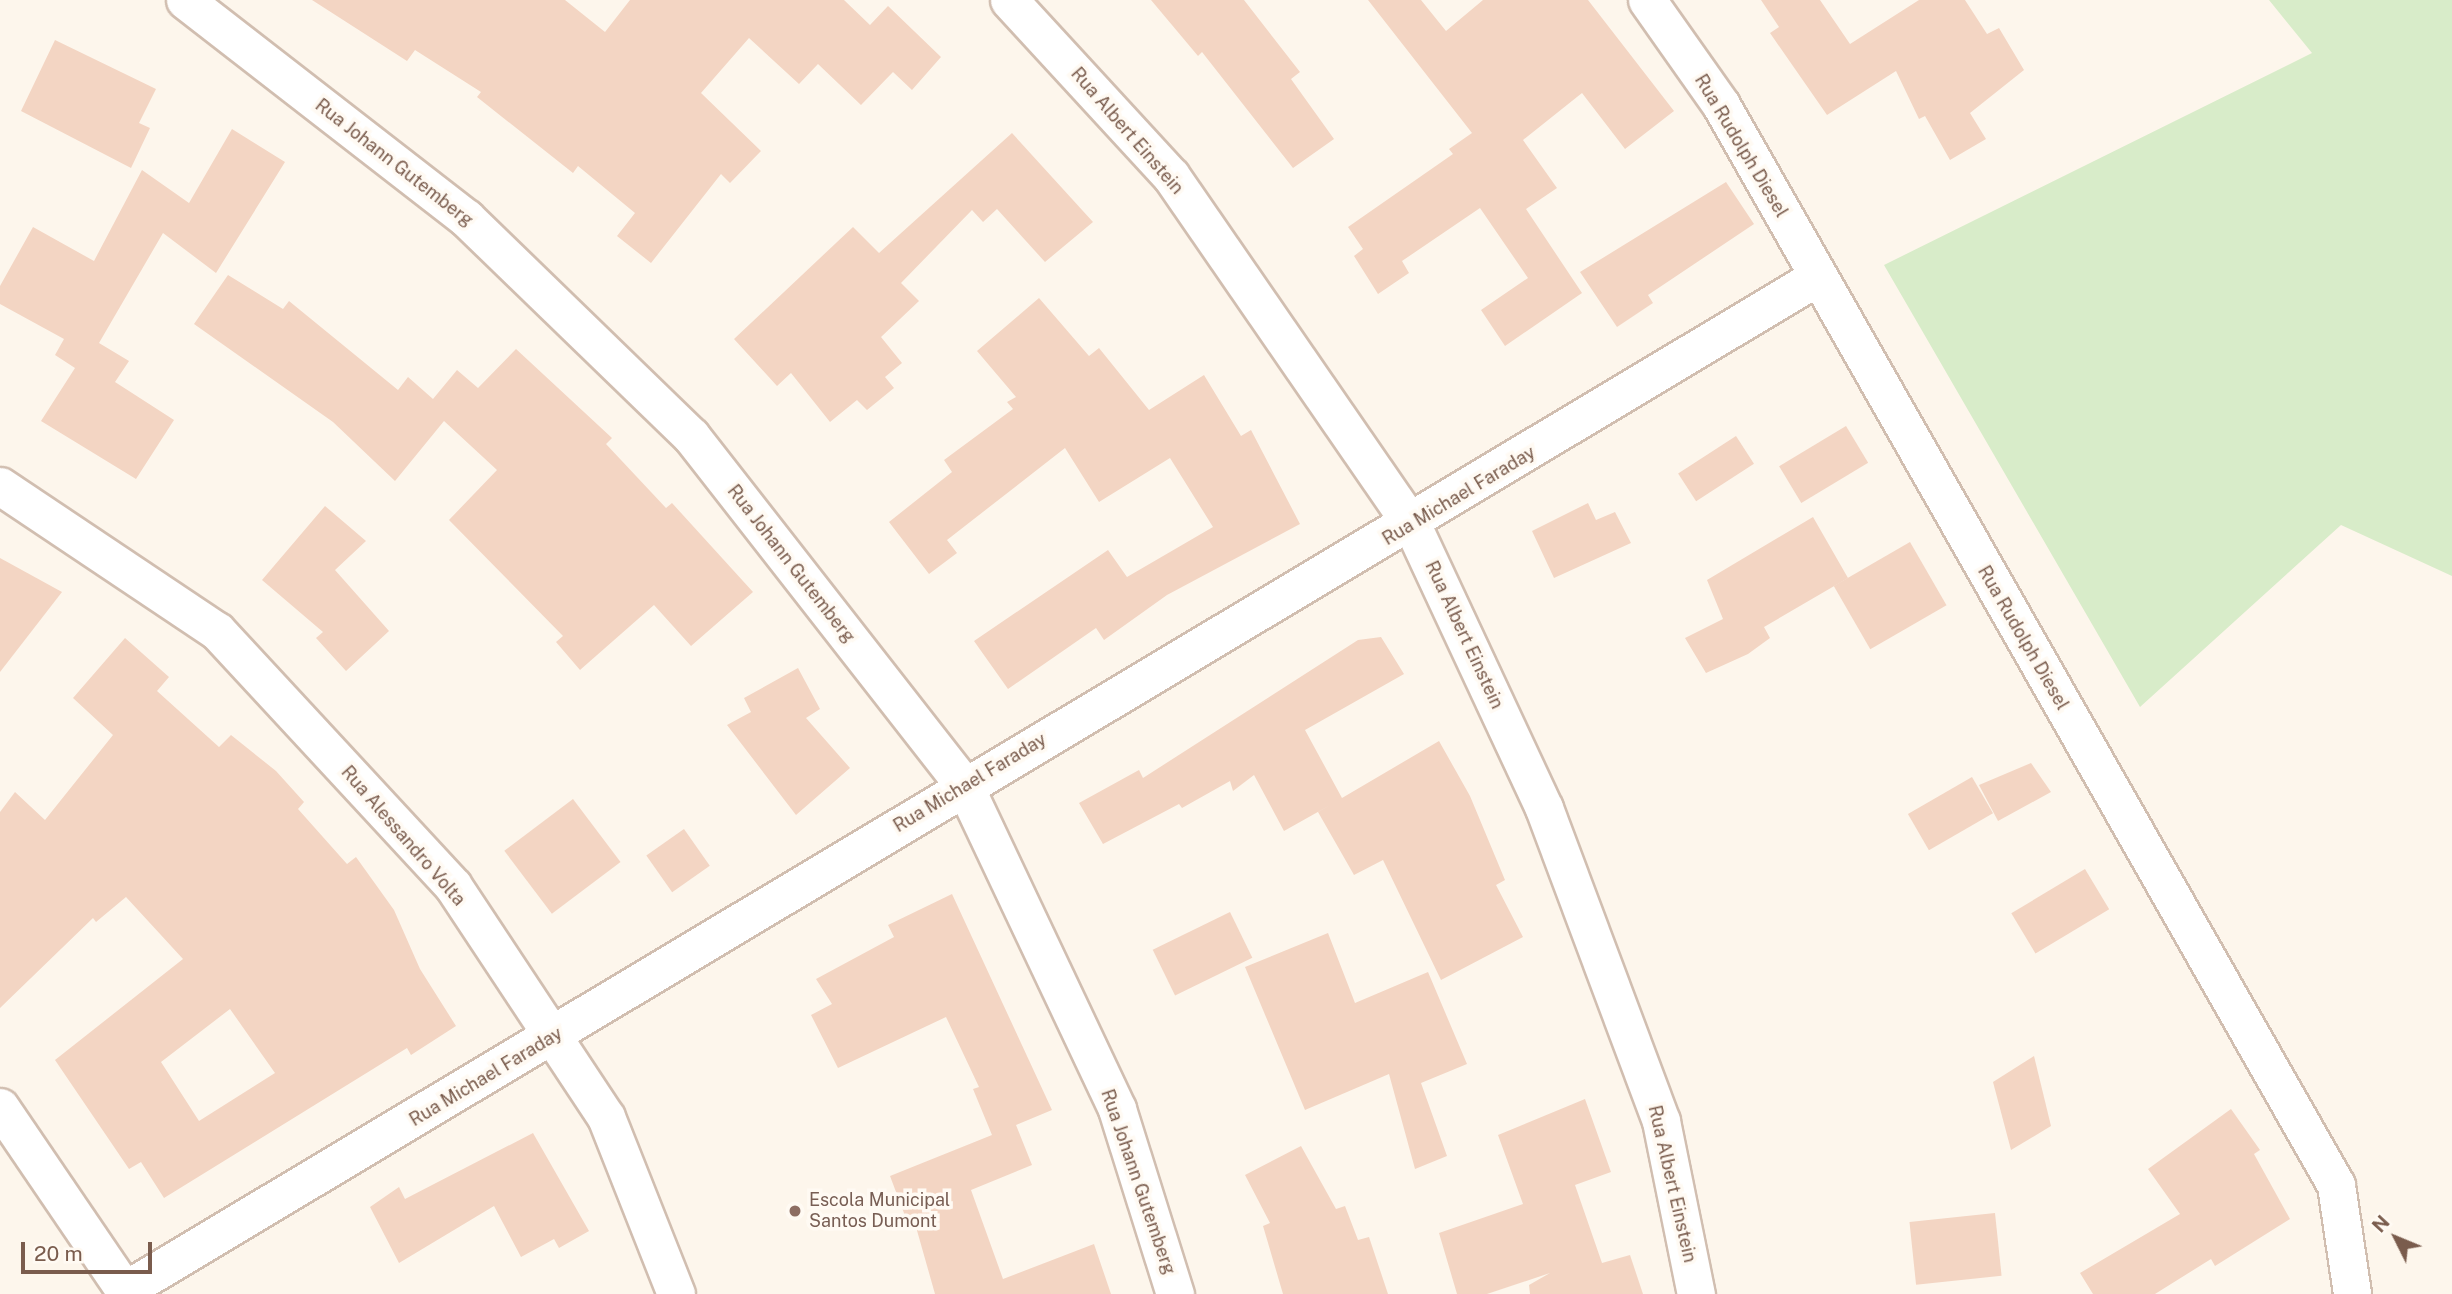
<!DOCTYPE html>
<style>
body{margin:0}
#map{position:relative;width:2452px;height:1294px;overflow:hidden;background:#fdf6ec;font-family:"Public Sans",sans-serif}
div>[style]{position:absolute}
.green>*{inset:0;background:#d8ecc9}
.building>*{inset:0;background:#f3d5c3;transform-origin:0 0}
.roads{filter:drop-shadow(2px 0 #d1beb0) drop-shadow(-2px 0 #d1beb0) drop-shadow(0 2px #d1beb0) drop-shadow(0 -2px #d1beb0)}
.street>*{height:37px;margin:-18.5px;padding:0 18.5px;transform-origin:18.5px;border-radius:18.5px;background:#fff}
.dots>*{width:19px;height:19px;translate:-50% -50%;box-sizing:border-box;border:4px solid #fffaf3;border-radius:50%}
span{translate:-50% -50%;white-space:nowrap;text-align:center;line-height:1.15;-webkit-text-stroke:7px #fffaf3;paint-order:stroke}
.street-label{font-size:18px;color:#7a5c4d}
.education-label{font-size:18px;color:#785e54}
.left{translate:0 -50%;text-align:left}
.north{position:absolute;left:2361px;top:1203px;width:70px;height:70px;-webkit-text-stroke:5px #fffaf3;paint-order:stroke;rotate:313deg;font-size:19px;font-weight:700;line-height:28px;text-align:center;color:#7a5c4d}
.north::after{content:'';display:block;margin:auto;width:24px;height:32px;background:#7a5c4d;clip-path:polygon(50% 0,100% 100%,50% 72%,0 100%)}
.scale{position:absolute;left:21px;top:1242px;width:131px;height:32px;box-sizing:border-box;border:4px solid #7a5c4d;border-top:0;padding-left:9px;font-size:21px;line-height:24px;white-space:nowrap;color:#7a5c4d;-webkit-text-stroke:5px #fffaf3;paint-order:stroke}
</style>
<div id="map">
<div class="green">
<div style="clip-path:polygon(2269px 0,2452px 0,2452px 576px,2341px 525px,2140px 707px,1884px 265px,2312px 53px)"></div>
</div>
<div class="building">
<div style="clip-path:polygon(312px 0,565px 0,605px 32px,630px 0,844px 0,870px 25px,888px 6px,941px 57px,912px 90px,893px 72px,861px 105px,818px 64px,799px 84px,749px 38px,701px 93px,761px 151px,730px 183px,721px 174px,651px 263px,617px 236px,635px 213px,578px 166px,573px 173px,477px 97px,481px 92px,415px 50px,407px 61px)"></div>
<div style="clip-path:polygon(1151px 0,1244px 0,1300px 72px,1291px 79px,1334px 139px,1293px 168px,1202px 52px,1198px 56px)"></div>
<div style="clip-path:polygon(1368px 0,1421px 0,1446px 31px,1483px 0,1588px 0,1674px 111px,1625px 149px,1582px 93px,1523px 140px,1557px 188px,1526px 209px,1582px 293px,1505px 346px,1481px 310px,1528px 278px,1480px 208px,1402px 261px,1409px 273px,1378px 294px,1354px 256px,1363px 249px,1348px 227px,1453px 154px,1449px 149px,1472px 133px)"></div>
<div style="clip-path:polygon(1761px 0,1820px 0,1850px 44px,1919px 0,1965px 0,1987px 34px,1999px 28px,2024px 70px,1970px 113px,1986px 139px,1950px 160px,1925px 116px,1919px 119px,1896px 71px,1827px 115px,1770px 33px,1779px 27px)"></div>
<div style="clip-path:polygon(55px 40px,156px 89px,139px 123px,150px 128px,131px 168px,21px 111px)"></div>
<div style="clip-path:polygon(232px 129px,285px 162px,216px 273px,163px 233px,99px 343px,129px 361px,115px 382px,174px 420px,136px 479px,41px 421px,75px 368px,55px 355px,64px 339px,0 304px,0 286px,33px 227px,94px 261px,142px 170px,189px 203px)"></div>
<div style="clip-path:polygon(1012px 133px,1093px 222px,1045px 262px,997px 209px,983px 222px,972px 210px,901px 283px,919px 301px,881px 337px,902px 363px,885px 377px,894px 388px,867px 410px,857px 400px,830px 422px,791px 373px,777px 386px,734px 339px,853px 227px,879px 253px)"></div>
<div style="clip-path:polygon(1726px 182px,1754px 224px,1648px 295px,1653px 303px,1617px 327px,1580px 272px)"></div>
<div style="clip-path:polygon(228px 275px,283px 309px,289px 301px,398px 390px,408px 377px,433px 399px,457px 370px,478px 388px,516px 349px,612px 438px,606px 444px,666px 508px,672px 503px,753px 592px,691px 646px,654px 605px,580px 670px,556px 642px,563px 636px,449px 520px,497px 470px,444px 421px,395px 481px,333px 422px,194px 324px)"></div>
<div style="clip-path:polygon(1039px 298px,1089px 356px,1099px 348px,1149px 410px,1204px 375px,1241px 436px,1251px 430px,1300px 524px,1167px 595px,1104px 640px,1096px 628px,1008px 689px,974px 641px,1108px 550px,1127px 577px,1213px 527px,1170px 458px,1099px 502px,1065px 448px,947px 540px,957px 553px,929px 574px,889px 522px,952px 472px,944px 460px,1013px 409px,1007px 402px,1016px 397px,977px 351px)"></div>
<div style="left:1846px;top:426px;width:43px;height:78px;rotate:59deg"></div>
<div style="left:1736px;top:436px;width:33px;height:69px;rotate:57deg"></div>
<div style="clip-path:polygon(1588px 503px,1596px 520px,1615px 512px,1631px 543px,1554px 578px,1532px 531px)"></div>
<div style="clip-path:polygon(325px 506px,366px 541px,335px 570px,389px 631px,346px 671px,316px 638px,323px 632px,262px 580px)"></div>
<div style="clip-path:polygon(1813px 517px,1848px 578px,1764px 627px,1770px 638px,1748px 654px,1706px 673px,1685px 638px,1723px 619px,1707px 580px)"></div>
<div style="left:1910px;top:542px;width:73px;height:88px;rotate:60deg"></div>
<div style="clip-path:polygon(0 558px,62px 592px,0 672px)"></div>
<div style="clip-path:polygon(1381px 637px,1404px 674px,1305px 730px,1342px 798px,1439px 741px,1470px 796px,1505px 880px,1496px 885px,1523px 937px,1441px 980px,1383px 860px,1354px 875px,1318px 812px,1332px 804px,1284px 831px,1254px 775px,1233px 791px,1230px 781px,1182px 808px,1179px 804px,1103px 844px,1079px 803px,1139px 770px,1143px 778px,1358px 640px)"></div>
<div style="clip-path:polygon(evenodd,125px 638px,169px 677px,157px 691px,219px 747px,231px 735px,276px 771px,304px 802px,298px 809px,347px 864px,356px 857px,394px 910px,420px 969px,456px 1026px,411px 1055px,407px 1048px,164px 1198px,141px 1162px,129px 1169px,55px 1060px,183px 959px,126px 897px,96px 922px,93px 918px,0 1008px,0 812px,15px 792px,45px 820px,113px 735px,73px 698px,125px 638px,230px 1009px,275px 1073px,199px 1121px,161px 1062px,230px 1009px)"></div>
<div style="clip-path:polygon(798px 668px,820px 709px,806px 718px,850px 768px,796px 815px,727px 725px,751px 712px,744px 698px)"></div>
<div style="clip-path:polygon(2031px 763px,2051px 792px,1998px 821px,1979px 785px)"></div>
<div style="left:1972px;top:777px;width:42px;height:74px;rotate:60deg"></div>
<div style="left:573px;top:799px;width:79px;height:86px;rotate:53deg"></div>
<div style="left:684px;top:829px;width:45px;height:46px;rotate:55deg"></div>
<div style="left:2085px;top:869px;width:47px;height:86px;rotate:59deg"></div>
<div style="clip-path:polygon(952px 894px,1052px 1110px,1016px 1125px,1032px 1165px,971px 1190px,1003px 1279px,1094px 1244px,1111px 1294px,935px 1294px,916px 1227px,910px 1229px,890px 1176px,992px 1135px,973px 1089px,979px 1087px,946px 1017px,838px 1068px,811px 1015px,832px 1004px,816px 979px,894px 937px,888px 925px)"></div>
<div style="left:1230px;top:912px;width:51px;height:86px;rotate:64deg"></div>
<div style="clip-path:polygon(1328px 933px,1355px 1003px,1428px 972px,1467px 1064px,1421px 1083px,1447px 1156px,1415px 1169px,1389px 1074px,1305px 1110px,1245px 967px)"></div>
<div style="clip-path:polygon(2034px 1056px,2051px 1126px,2011px 1150px,1993px 1082px)"></div>
<div style="clip-path:polygon(1585px 1099px,1611px 1172px,1575px 1185px,1602px 1263px,1630px 1255px,1643px 1294px,1530px 1294px,1529px 1285px,1550px 1273px,1487px 1294px,1457px 1294px,1439px 1233px,1523px 1204px,1498px 1135px)"></div>
<div style="clip-path:polygon(2231px 1109px,2260px 1150px,2254px 1154px,2290px 1219px,2215px 1266px,2211px 1259px,2155px 1294px,2093px 1294px,2080px 1273px,2180px 1214px,2148px 1169px)"></div>
<div style="clip-path:polygon(533px 1133px,589px 1231px,559px 1248px,554px 1239px,521px 1257px,494px 1206px,399px 1263px,370px 1207px,399px 1187px,405px 1199px)"></div>
<div style="clip-path:polygon(1301px 1146px,1336px 1209px,1345px 1206px,1358px 1240px,1369px 1237px,1388px 1294px,1283px 1294px,1263px 1226px,1270px 1223px,1245px 1175px)"></div>
<div style="left:1995px;top:1213px;width:63px;height:86px;rotate:84deg"></div>
</div>
<div class="roads">
<div class="street">
<div style="left:185px;top:0;width:356px;rotate:37.8deg"></div>
<div style="left:466px;top:218px;width:313px;rotate:44.1deg"></div>
<div style="left:691px;top:436px;width:443px;rotate:52deg"></div>
<div style="left:964px;top:785px;width:358px;rotate:64.7deg"></div>
<div style="left:1117px;top:1109px;width:194px;rotate:72.6deg"></div>
<div style="left:1009px;top:0;width:239px;rotate:47.4deg"></div>
<div style="left:1171px;top:176px;width:424px;rotate:55.4deg"></div>
<div style="left:1412px;top:525px;width:312px;rotate:65deg"></div>
<div style="left:1544px;top:808px;width:334px;rotate:69.5deg"></div>
<div style="left:1661px;top:1121px;width:177px;rotate:78.6deg"></div>
<div style="left:1647px;top:0;width:128px;rotate:54.8deg"></div>
<div style="left:1721px;top:105px;width:1243px;rotate:60.34deg"></div>
<div style="left:2336px;top:1185px;width:110px;rotate:81.6deg"></div>
<div style="left:0;top:486px;width:261px;rotate:33.8deg"></div>
<div style="left:217px;top:631px;width:347px;rotate:47.2deg"></div>
<div style="left:453px;top:886px;width:277px;rotate:56.5deg"></div>
<div style="left:606px;top:1117px;width:190px;rotate:68.4deg"></div>
<div style="left:0;top:1107px;width:226px;rotate:55.8deg"></div>
<div style="left:125px;top:1290px;width:1972px;rotate:-30.91deg"></div>
</div>
</div>
<div class="dots">
<div style="left:795px;top:1211px;background:#8d6e63"></div>
</div>
<div class="street-label">
<span style="left:1127px;top:131px;rotate:49deg">Rua Albert Einstein</span>
<span style="left:1741px;top:146px;rotate:59deg">Rua Rudolph Diesel</span>
<span style="left:394px;top:163px;rotate:38deg">Rua Johann Gutemberg</span>
<span style="left:1459px;top:496px;rotate:-31deg">Rua Michael Faraday</span>
<span style="left:791px;top:564px;rotate:52deg">Rua Johann Gutemberg</span>
<span style="left:1464px;top:635px;rotate:65deg">Rua Albert Einstein</span>
<span style="left:2023px;top:638px;rotate:60deg">Rua Rudolph Diesel</span>
<span style="left:970px;top:783px;rotate:-31deg">Rua Michael Faraday</span>
<span style="left:403px;top:836px;rotate:49deg">Rua Alessandro Volta</span>
<span style="left:486px;top:1077px;rotate:-31deg">Rua Michael Faraday</span>
<span style="left:1138px;top:1182px;rotate:71deg">Rua Johann Gutemberg</span>
<span style="left:1672px;top:1184px;rotate:77deg">Rua Albert Einstein</span>
</div>
<div class="education-label">
<span class="left" style="left:809px;top:1211px">Escola Municipal<br>Santos Dumont</span>
</div>
<div class="north">N</div>
<div class="scale">20 m</div>
</div>
